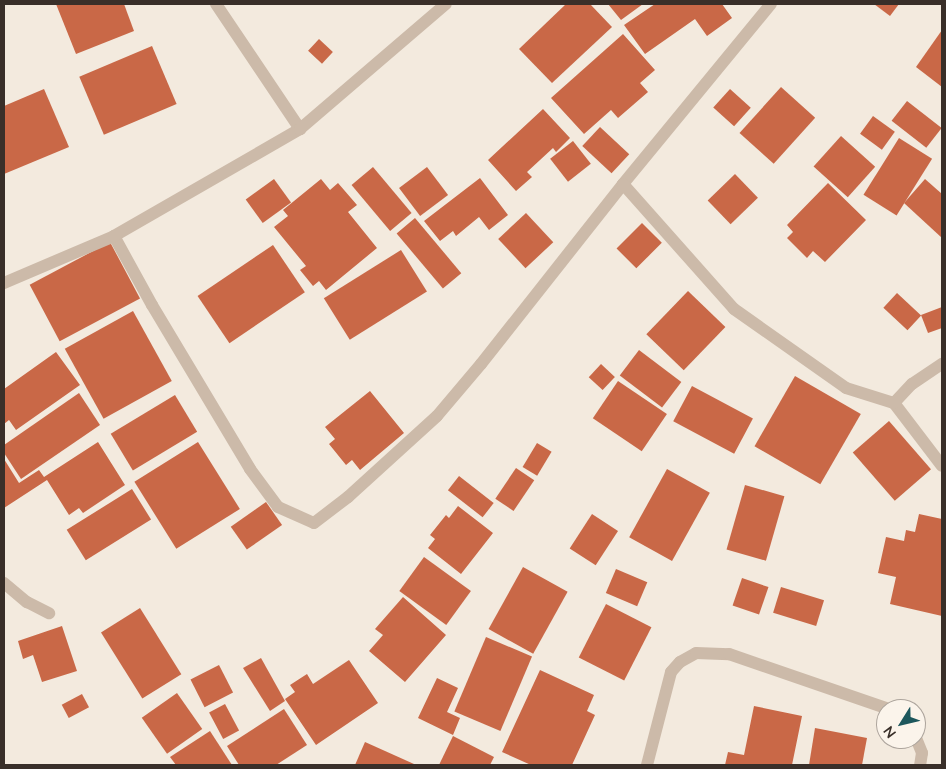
<!DOCTYPE html>
<style>
body{margin:0}
#map{position:relative;width:946px;height:769px;overflow:hidden;background:#f3eade;font-family:Mulish,sans-serif}
div>[style]{position:absolute}
.building>*{inset:0;background:#c96847;transform-origin:0 0}
.street>*{height:12px;margin:-6px;padding:0 6px;transform-origin:6px;border-radius:6px;background:#ccbaa9}
span{translate:-50% -50%;white-space:nowrap;text-align:center;line-height:1.15;-webkit-text-stroke:4px #fbf4eb;paint-order:stroke}
.frame{position:absolute;inset:0;border:5px solid #392f29;pointer-events:none}
.north{position:absolute;left:876px;top:699px;width:50px;height:50px;box-sizing:border-box;background:#fbf4eb;border:1px solid #ada59d;border-radius:50%;rotate:234deg;font-size:14px;font-weight:700;line-height:20px;text-align:center;color:#392f29}
.north::after{content:'';display:block;margin:auto;width:18px;height:22px;background:#1d575c;clip-path:polygon(50% 0,100% 100%,50% 72%,0 100%)}
</style>
<div id="map">
<div class="building">
<div style="clip-path:polygon(56px 4px,124px 4px,134px 31px,76px 54px)"></div>
<div style="clip-path:polygon(566px 4px,590px 4px,612px 27px,552px 83px,519px 49px)"></div>
<div style="clip-path:polygon(608px 4px,643px 4px,621px 20px)"></div>
<div style="clip-path:polygon(655px 4px,722px 4px,732px 18px,707px 36px,695px 19px,645px 54px,624px 25px)"></div>
<div style="clip-path:polygon(874px 4px,899px 4px,890px 16px)"></div>
<div style="clip-path:polygon(942px 30px,942px 87px,916px 67px)"></div>
<div style="clip-path:polygon(623px 34px,655px 70px,640px 83px,648px 92px,618px 118px,611px 110px,584px 134px,551px 98px)"></div>
<div style="left:319px;top:39px;width:19px;height:16px;rotate:43deg"></div>
<div style="left:152px;top:46px;width:63px;height:79px;rotate:67deg"></div>
<div style="left:781px;top:87px;width:46px;height:62px;rotate:42deg"></div>
<div style="clip-path:polygon(44px 89px,69px 147px,4px 174px,4px 106px)"></div>
<div style="left:730px;top:89px;width:28px;height:25px;rotate:42deg"></div>
<div style="left:907px;top:101px;width:44px;height:25px;rotate:38deg"></div>
<div style="clip-path:polygon(543px 109px,570px 138px,556px 152px,553px 148px,527px 172px,532px 177px,516px 191px,488px 160px)"></div>
<div style="left:873px;top:116px;width:27px;height:22px;rotate:36deg"></div>
<div style="left:600px;top:127px;width:40px;height:26px;rotate:43deg"></div>
<div style="left:841px;top:136px;width:46px;height:41px;rotate:42deg"></div>
<div style="left:899px;top:138px;width:39px;height:67px;rotate:32deg"></div>
<div style="left:573px;top:141px;width:29px;height:29px;rotate:52deg"></div>
<div style="left:373px;top:167px;width:60px;height:28px;rotate:50deg"></div>
<div style="left:427px;top:167px;width:35px;height:35px;rotate:53deg"></div>
<div style="left:735px;top:174px;width:33px;height:38px;rotate:46deg"></div>
<div style="clip-path:polygon(480px 178px,508px 215px,489px 230px,479px 217px,456px 236px,453px 231px,440px 241px,424px 221px)"></div>
<div style="left:274px;top:179px;width:29px;height:35px;rotate:54deg"></div>
<div style="clip-path:polygon(321px 179px,330px 190px,338px 183px,357px 205px,348px 212px,377px 248px,326px 290px,319px 281px,313px 286px,300px 270px,306px 266px,274px 227px,288px 216px,283px 210px)"></div>
<div style="clip-path:polygon(925px 179px,942px 194px,942px 238px,904px 203px)"></div>
<div style="clip-path:polygon(828px 183px,866px 220px,825px 262px,813px 251px,807px 258px,787px 238px,793px 232px,787px 225px)"></div>
<div style="left:526px;top:213px;width:40px;height:38px;rotate:47deg"></div>
<div style="left:415px;top:218px;width:72px;height:24px;rotate:50deg"></div>
<div style="left:642px;top:223px;width:28px;height:36px;rotate:45deg"></div>
<div style="left:110px;top:242px;width:64px;height:91px;rotate:62deg"></div>
<div style="left:273px;top:245px;width:57px;height:91px;rotate:56deg"></div>
<div style="left:401px;top:250px;width:49px;height:91px;rotate:58deg"></div>
<div style="left:688px;top:291px;width:52px;height:60px;rotate:44deg"></div>
<div style="left:897px;top:293px;width:33px;height:20px;rotate:43deg"></div>
<div style="clip-path:polygon(942px 307px,942px 328px,928px 333px,921px 315px)"></div>
<div style="left:133px;top:311px;width:80px;height:78px;rotate:61deg"></div>
<div style="left:639px;top:350px;width:53px;height:32px;rotate:37deg"></div>
<div style="clip-path:polygon(56px 352px,80px 385px,16px 430px,9px 420px,4px 424px,4px 389px)"></div>
<div style="left:601px;top:364px;width:19px;height:18px;rotate:43deg"></div>
<div style="left:795px;top:376px;width:76px;height:81px;rotate:30deg"></div>
<div style="left:618px;top:381px;width:59px;height:45px;rotate:34deg"></div>
<div style="left:692px;top:386px;width:69px;height:40px;rotate:28deg"></div>
<div style="clip-path:polygon(370px 391px,404px 433px,360px 470px,352px 460px,346px 465px,329px 444px,335px 439px,325px 427px)"></div>
<div style="clip-path:polygon(79px 393px,100px 425px,21px 479px,4px 453px,4px 445px)"></div>
<div style="left:175px;top:395px;width:43px;height:75px;rotate:59deg"></div>
<div style="left:889px;top:421px;width:64px;height:48px;rotate:49deg"></div>
<div style="clip-path:polygon(98px 442px,125px 485px,83px 513px,79px 508px,69px 515px,47px 480px,4px 508px,4px 459px,19px 483px,39px 470px,44px 477px)"></div>
<div style="left:198px;top:442px;width:79px;height:75px;rotate:58deg"></div>
<div style="left:537px;top:443px;width:17px;height:28px;rotate:31deg"></div>
<div style="left:516px;top:468px;width:22px;height:37px;rotate:34deg"></div>
<div style="left:667px;top:469px;width:49px;height:78px;rotate:29deg"></div>
<div style="left:459px;top:476px;width:44px;height:18px;rotate:38deg"></div>
<div style="left:745px;top:485px;width:41px;height:67px;rotate:16deg"></div>
<div style="left:132px;top:489px;width:36px;height:77px;rotate:58deg"></div>
<div style="left:266px;top:502px;width:28px;height:43px;rotate:55deg"></div>
<div style="clip-path:polygon(458px 506px,493px 533px,461px 574px,428px 548px,435px 539px,430px 535px,446px 515px,449px 518px)"></div>
<div style="left:592px;top:514px;width:31px;height:41px;rotate:33deg"></div>
<div style="clip-path:polygon(919px 514px,942px 519px,942px 616px,890px 604px,896px 577px,878px 573px,886px 537px,904px 541px,906px 530px,915px 532px)"></div>
<div style="left:424px;top:557px;width:58px;height:42px;rotate:36deg"></div>
<div style="left:523px;top:567px;width:51px;height:71px;rotate:29deg"></div>
<div style="left:616px;top:569px;width:34px;height:26px;rotate:23deg"></div>
<div style="left:742px;top:578px;width:28px;height:29px;rotate:19deg"></div>
<div style="left:781px;top:587px;width:45px;height:27px;rotate:17deg"></div>
<div style="clip-path:polygon(403px 597px,446px 635px,405px 682px,369px 651px,383px 635px,375px 629px)"></div>
<div style="left:606px;top:604px;width:51px;height:60px;rotate:27deg"></div>
<div style="left:140px;top:608px;width:78px;height:46px;rotate:58deg"></div>
<div style="clip-path:polygon(62px 626px,77px 671px,42px 682px,33px 655px,23px 659px,18px 641px)"></div>
<div style="left:486px;top:637px;width:50px;height:81px;rotate:23deg"></div>
<div style="clip-path:polygon(261px 658px,285px 701px,270px 711px,243px 668px)"></div>
<div style="clip-path:polygon(349px 660px,378px 703px,316px 745px,285px 699px,295px 692px,290px 685px,307px 674px,313px 684px)"></div>
<div style="left:219px;top:665px;width:31px;height:32px;rotate:63deg"></div>
<div style="clip-path:polygon(540px 670px,594px 695px,587px 711px,595px 715px,572px 765px,531px 765px,502px 752px)"></div>
<div style="clip-path:polygon(437px 678px,458px 688px,447px 712px,460px 718px,453px 735px,418px 718px)"></div>
<div style="left:177px;top:693px;width:44px;height:43px;rotate:55deg"></div>
<div style="left:82px;top:694px;width:15px;height:23px;rotate:62deg"></div>
<div style="left:225px;top:704px;width:30px;height:18px;rotate:62deg"></div>
<div style="clip-path:polygon(754px 706px,802px 716px,792px 765px,725px 765px,728px 752px,744px 755px)"></div>
<div style="clip-path:polygon(284px 709px,307px 745px,276px 765px,239px 765px,227px 746px)"></div>
<div style="clip-path:polygon(815px 728px,867px 738px,862px 765px,809px 765px)"></div>
<div style="clip-path:polygon(210px 731px,232px 765px,176px 765px,170px 757px)"></div>
<div style="clip-path:polygon(453px 736px,494px 757px,490px 765px,439px 765px)"></div>
<div style="clip-path:polygon(365px 742px,414px 764px,413px 765px,355px 765px)"></div>
</div>
<div class="street">
<div style="left:216px;top:4px;width:151px;rotate:56.1deg"></div>
<div style="left:623px;top:184px;width:233px;rotate:-50.6deg"></div>
<div style="left:114px;top:236px;width:79px;rotate:61.2deg"></div>
<div style="left:152px;top:305px;width:191px;rotate:59.1deg"></div>
<div style="left:250px;top:469px;width:47px;rotate:53.6deg"></div>
<div style="left:278px;top:507px;width:39px;rotate:24deg"></div>
<div style="left:314px;top:523px;width:43px;rotate:-37.4deg"></div>
<div style="left:348px;top:497px;width:120px;rotate:-42.3deg"></div>
<div style="left:437px;top:416px;width:68px;rotate:-49.8deg"></div>
<div style="left:481px;top:364px;width:229px;rotate:-51.7deg"></div>
<div style="left:623px;top:184px;width:167px;rotate:48.4deg"></div>
<div style="left:734px;top:309px;width:137px;rotate:35.2deg"></div>
<div style="left:846px;top:388px;width:50px;rotate:17.4deg"></div>
<div style="left:894px;top:403px;width:79px;rotate:52.7deg"></div>
<div style="left:4px;top:283px;width:120px;rotate:-23.1deg"></div>
<div style="left:114px;top:236px;width:215px;rotate:-29.9deg"></div>
<div style="left:300px;top:129px;width:192px;rotate:-40.6deg"></div>
<div style="left:894px;top:403px;width:26px;rotate:-47deg"></div>
<div style="left:912px;top:384px;width:36px;rotate:-34deg"></div>
<div style="left:4px;top:583px;width:30px;rotate:40deg"></div>
<div style="left:27px;top:602px;width:25px;rotate:27deg"></div>
<div style="left:916px;top:738px;width:16px;rotate:68deg"></div>
<div style="left:922px;top:753px;width:12px;rotate:99deg"></div>
<div style="left:647px;top:765px;width:96px;rotate:-75.5deg"></div>
<div style="left:671px;top:672px;width:13px;rotate:-48deg"></div>
<div style="left:680px;top:662px;width:18px;rotate:-29deg"></div>
<div style="left:696px;top:653px;width:33px;rotate:2deg"></div>
<div style="left:729px;top:654px;width:169px;rotate:19deg"></div>
</div>
<div class="frame"></div>
<div class="north">N</div>
</div>
